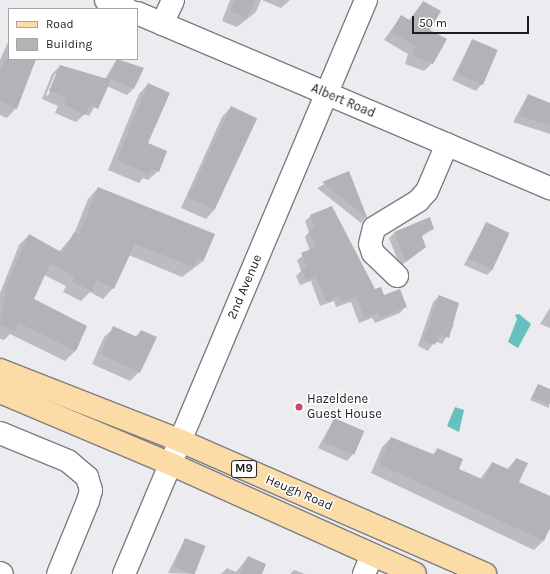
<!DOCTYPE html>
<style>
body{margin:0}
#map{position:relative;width:550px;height:574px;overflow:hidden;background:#ebebf0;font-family:Karla,sans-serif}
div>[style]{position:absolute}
.water>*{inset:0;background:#67bfc0}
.shadow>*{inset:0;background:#0003}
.building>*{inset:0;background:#b2b2b7;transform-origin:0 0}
.roads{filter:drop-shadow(1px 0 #7d7d81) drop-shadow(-1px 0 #7d7d81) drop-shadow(0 1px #7d7d81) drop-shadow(0 -1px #7d7d81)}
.minor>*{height:22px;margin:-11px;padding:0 11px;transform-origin:11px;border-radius:11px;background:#fff}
.major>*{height:22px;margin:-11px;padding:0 11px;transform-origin:11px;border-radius:11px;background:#fcdca6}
.dots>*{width:11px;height:11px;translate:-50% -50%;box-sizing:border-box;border:2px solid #fff;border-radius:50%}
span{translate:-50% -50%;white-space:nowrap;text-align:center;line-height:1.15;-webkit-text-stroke:3px #fff;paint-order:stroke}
.shield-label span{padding:1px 3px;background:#fff;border:1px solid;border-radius:3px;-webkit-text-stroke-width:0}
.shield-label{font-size:12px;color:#1d1d1e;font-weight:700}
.street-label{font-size:13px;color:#1d1d1e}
.poi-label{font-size:13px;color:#1d1d1e}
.left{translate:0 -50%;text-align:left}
.legend{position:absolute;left:8px;top:8px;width:130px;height:52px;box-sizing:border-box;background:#fff;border:1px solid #a5a5a5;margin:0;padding:5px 7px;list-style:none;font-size:12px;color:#1d1d1e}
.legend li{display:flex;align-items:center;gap:8px;height:20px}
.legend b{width:20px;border:1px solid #a5a5a5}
.scale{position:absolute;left:412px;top:16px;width:117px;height:18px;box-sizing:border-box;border:2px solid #1d1d1e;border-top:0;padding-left:5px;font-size:12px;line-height:14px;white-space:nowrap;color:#1d1d1e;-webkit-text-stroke:3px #fff;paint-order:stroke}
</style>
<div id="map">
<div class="water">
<div style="clip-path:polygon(519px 314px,531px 324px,518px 348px,508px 342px,517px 319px,515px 315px)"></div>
<div style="clip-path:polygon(455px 407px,464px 410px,459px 432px,447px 426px)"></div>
</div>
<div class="shadow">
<div style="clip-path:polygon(230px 0,261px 0,256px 12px,237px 27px,222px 21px)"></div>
<div style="clip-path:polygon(262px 0,290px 0,281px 8px)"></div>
<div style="clip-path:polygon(423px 2px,432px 63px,424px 71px,405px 64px,408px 54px,384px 40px,401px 16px,409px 20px)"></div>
<div style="clip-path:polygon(9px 40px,9px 59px,36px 59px,16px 108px,7px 118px,0 115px,0 60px)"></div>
<div style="clip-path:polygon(472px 40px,482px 84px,476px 91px,452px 80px)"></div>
<div style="clip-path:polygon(evenodd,117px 59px,142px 68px,133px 89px,127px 95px,107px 86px,89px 116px,85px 114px,76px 122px,55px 113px,58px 106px,42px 99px,52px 74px,60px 66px,105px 79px,117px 59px,55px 74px,57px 74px,48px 96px,46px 95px,55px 74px)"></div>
<div style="clip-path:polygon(148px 84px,147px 144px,158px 171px,148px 180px,143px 178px,139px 183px,108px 170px,139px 94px)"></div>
<div style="clip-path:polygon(528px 95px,550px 104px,550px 134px,513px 122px)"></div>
<div style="clip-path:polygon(231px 107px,215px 209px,206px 219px,181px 208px,222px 117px)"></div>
<div style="clip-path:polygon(348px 172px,366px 217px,361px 223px,317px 188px)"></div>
<div style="clip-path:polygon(98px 188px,202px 262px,182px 277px,129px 255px,113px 288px,103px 299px,90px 292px,81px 301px,63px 292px,66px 286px,44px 275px,33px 299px,76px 350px,65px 361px,10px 334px,4px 340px,0 339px,0 293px,19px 245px,29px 235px,59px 252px,74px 234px,88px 199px)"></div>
<div style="clip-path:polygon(311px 216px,375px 290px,405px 307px,400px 313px,375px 323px,372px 318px,359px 323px,351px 302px,336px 307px,334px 301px,320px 306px,311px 281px,300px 285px,296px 276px,301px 271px,297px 260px,310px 251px,305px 237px,309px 232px,305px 221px)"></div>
<div style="clip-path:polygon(486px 223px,493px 269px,487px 275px,464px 265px)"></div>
<div style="clip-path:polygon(433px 229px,421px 237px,425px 247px,400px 266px,389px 238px,394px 233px)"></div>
<div style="clip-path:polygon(439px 296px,450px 323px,454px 325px,442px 344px,435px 341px,428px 351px,418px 346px,433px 302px)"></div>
<div style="clip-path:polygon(550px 308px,550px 328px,540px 324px)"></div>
<div style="clip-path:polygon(114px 328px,135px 337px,141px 331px,139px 372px,130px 381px,92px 364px,104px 337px)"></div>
<div style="clip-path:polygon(538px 385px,550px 390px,549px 408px,530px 400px)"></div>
<div style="clip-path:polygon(334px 419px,353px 454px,347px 461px,318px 448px)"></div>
<div style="clip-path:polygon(391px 438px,432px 455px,438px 449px,457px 469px,480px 479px,492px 463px,507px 469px,516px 459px,518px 483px,550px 497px,550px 529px,543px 541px,534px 550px,371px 473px,382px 447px)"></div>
<div style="clip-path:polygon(185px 539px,205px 546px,194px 574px,168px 573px)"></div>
<div style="clip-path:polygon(248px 557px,260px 574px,221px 574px,227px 568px,236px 572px)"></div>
<div style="clip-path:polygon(294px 570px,305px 574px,290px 574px)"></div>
</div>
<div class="building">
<div style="clip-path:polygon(235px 0,255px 0,247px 18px,230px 11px)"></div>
<div style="clip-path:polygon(423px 1px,441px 11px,430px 30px,447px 39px,433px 64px,413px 56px,416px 46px,391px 32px,401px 15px,411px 21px)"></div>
<div style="left:472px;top:39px;width:28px;height:38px;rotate:23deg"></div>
<div style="clip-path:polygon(5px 59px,36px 59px,17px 109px,0 101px,0 71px)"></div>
<div style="clip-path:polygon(117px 59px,144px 68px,134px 89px,108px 78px)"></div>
<div style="clip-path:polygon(60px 65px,111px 80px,98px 109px,90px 105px,85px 115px,63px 104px,66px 98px,49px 91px)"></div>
<div style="clip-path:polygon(148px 83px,170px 93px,148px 143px,167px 151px,159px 172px,151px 169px,149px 174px,117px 160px)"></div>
<div style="clip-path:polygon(528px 94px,550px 103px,550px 125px,519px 116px)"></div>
<div style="left:231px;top:106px;width:29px;height:101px;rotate:25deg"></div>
<div style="clip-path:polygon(349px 171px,367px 217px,367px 218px,322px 182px)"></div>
<div style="clip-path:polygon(98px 187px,215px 234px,203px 262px,197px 259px,193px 267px,135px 244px,114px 289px,97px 280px,92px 291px,72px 282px,75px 276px,50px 264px,34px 299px,87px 326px,76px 351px,18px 323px,15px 331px,0 325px,6px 286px,29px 234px,61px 252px,66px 249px,74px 232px,79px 235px)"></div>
<div style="clip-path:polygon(332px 206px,375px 289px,381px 287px,384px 295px,400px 289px,407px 307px,380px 318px,378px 313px,365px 318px,356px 297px,341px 302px,339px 296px,326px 302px,316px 276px,306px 280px,301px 269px,307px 267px,301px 253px,316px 247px,309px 231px,315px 228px,310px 215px)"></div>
<div style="clip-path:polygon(430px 217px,434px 229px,421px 234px,426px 247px,406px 262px,394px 232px)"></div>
<div style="left:486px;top:222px;width:26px;height:40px;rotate:25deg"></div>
<div style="clip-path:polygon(439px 295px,459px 303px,449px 338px,440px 334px,435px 345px,423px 340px)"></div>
<div style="clip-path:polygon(113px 326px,137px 337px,141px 330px,157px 337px,140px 373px,101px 354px)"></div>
<div style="clip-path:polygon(538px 384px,550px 389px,550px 404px,532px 397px)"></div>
<div style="left:334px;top:418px;width:33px;height:26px;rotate:23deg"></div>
<div style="clip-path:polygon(391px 437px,435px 455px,437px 448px,463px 459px,459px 469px,484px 480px,492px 462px,510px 470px,516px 458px,528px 463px,519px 482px,550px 496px,550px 527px,544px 541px,379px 464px)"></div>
<div style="left:185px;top:538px;width:22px;height:31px;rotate:21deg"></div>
<div style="clip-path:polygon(248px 556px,266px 564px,262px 574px,240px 574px)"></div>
</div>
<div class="roads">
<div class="minor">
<div style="left:106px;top:0;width:23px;rotate:23deg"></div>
<div style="left:137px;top:13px;width:449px;rotate:23deg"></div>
<div style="left:162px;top:24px;width:26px;rotate:-65deg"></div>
<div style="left:397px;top:276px;width:33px;rotate:-136deg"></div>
<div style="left:373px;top:253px;width:9px;rotate:-108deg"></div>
<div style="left:370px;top:244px;width:16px;rotate:-76deg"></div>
<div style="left:374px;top:228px;width:52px;rotate:-31.5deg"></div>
<div style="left:418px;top:201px;width:13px;rotate:-48deg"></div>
<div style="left:427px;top:191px;width:51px;rotate:-66.9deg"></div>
<div style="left:0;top:433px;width:74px;rotate:22.4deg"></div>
<div style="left:68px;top:461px;width:25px;rotate:40deg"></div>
<div style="left:87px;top:477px;width:14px;rotate:73deg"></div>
<div style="left:91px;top:490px;width:11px;rotate:105deg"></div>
<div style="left:88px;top:501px;width:79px;rotate:112.3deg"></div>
<div style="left:0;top:573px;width:2px;rotate:27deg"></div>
<div style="left:124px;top:574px;width:623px;rotate:-67.14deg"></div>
<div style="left:364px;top:574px;width:21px;rotate:-67deg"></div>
</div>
<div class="major">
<div style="left:0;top:370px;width:194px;rotate:21.4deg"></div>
<div style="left:181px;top:441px;width:332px;rotate:23.6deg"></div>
<div style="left:0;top:392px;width:188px;rotate:22.9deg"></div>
<div style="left:173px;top:465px;width:265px;rotate:24.2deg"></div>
</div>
</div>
<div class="dots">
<div style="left:299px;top:407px;background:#d14268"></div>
</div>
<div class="shield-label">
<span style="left:244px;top:469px">M9</span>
</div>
<div class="street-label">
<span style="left:343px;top:101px;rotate:23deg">Albert Road</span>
<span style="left:245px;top:287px;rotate:-67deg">2nd Avenue</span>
<span style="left:299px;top:493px;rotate:23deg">Heugh Road</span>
</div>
<div class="poi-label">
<span class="left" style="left:307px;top:407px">Hazeldene<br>Guest House</span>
</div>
<ul class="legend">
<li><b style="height:5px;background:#fcdca6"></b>Road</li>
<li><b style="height:11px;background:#b2b2b7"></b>Building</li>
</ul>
<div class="scale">50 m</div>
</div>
